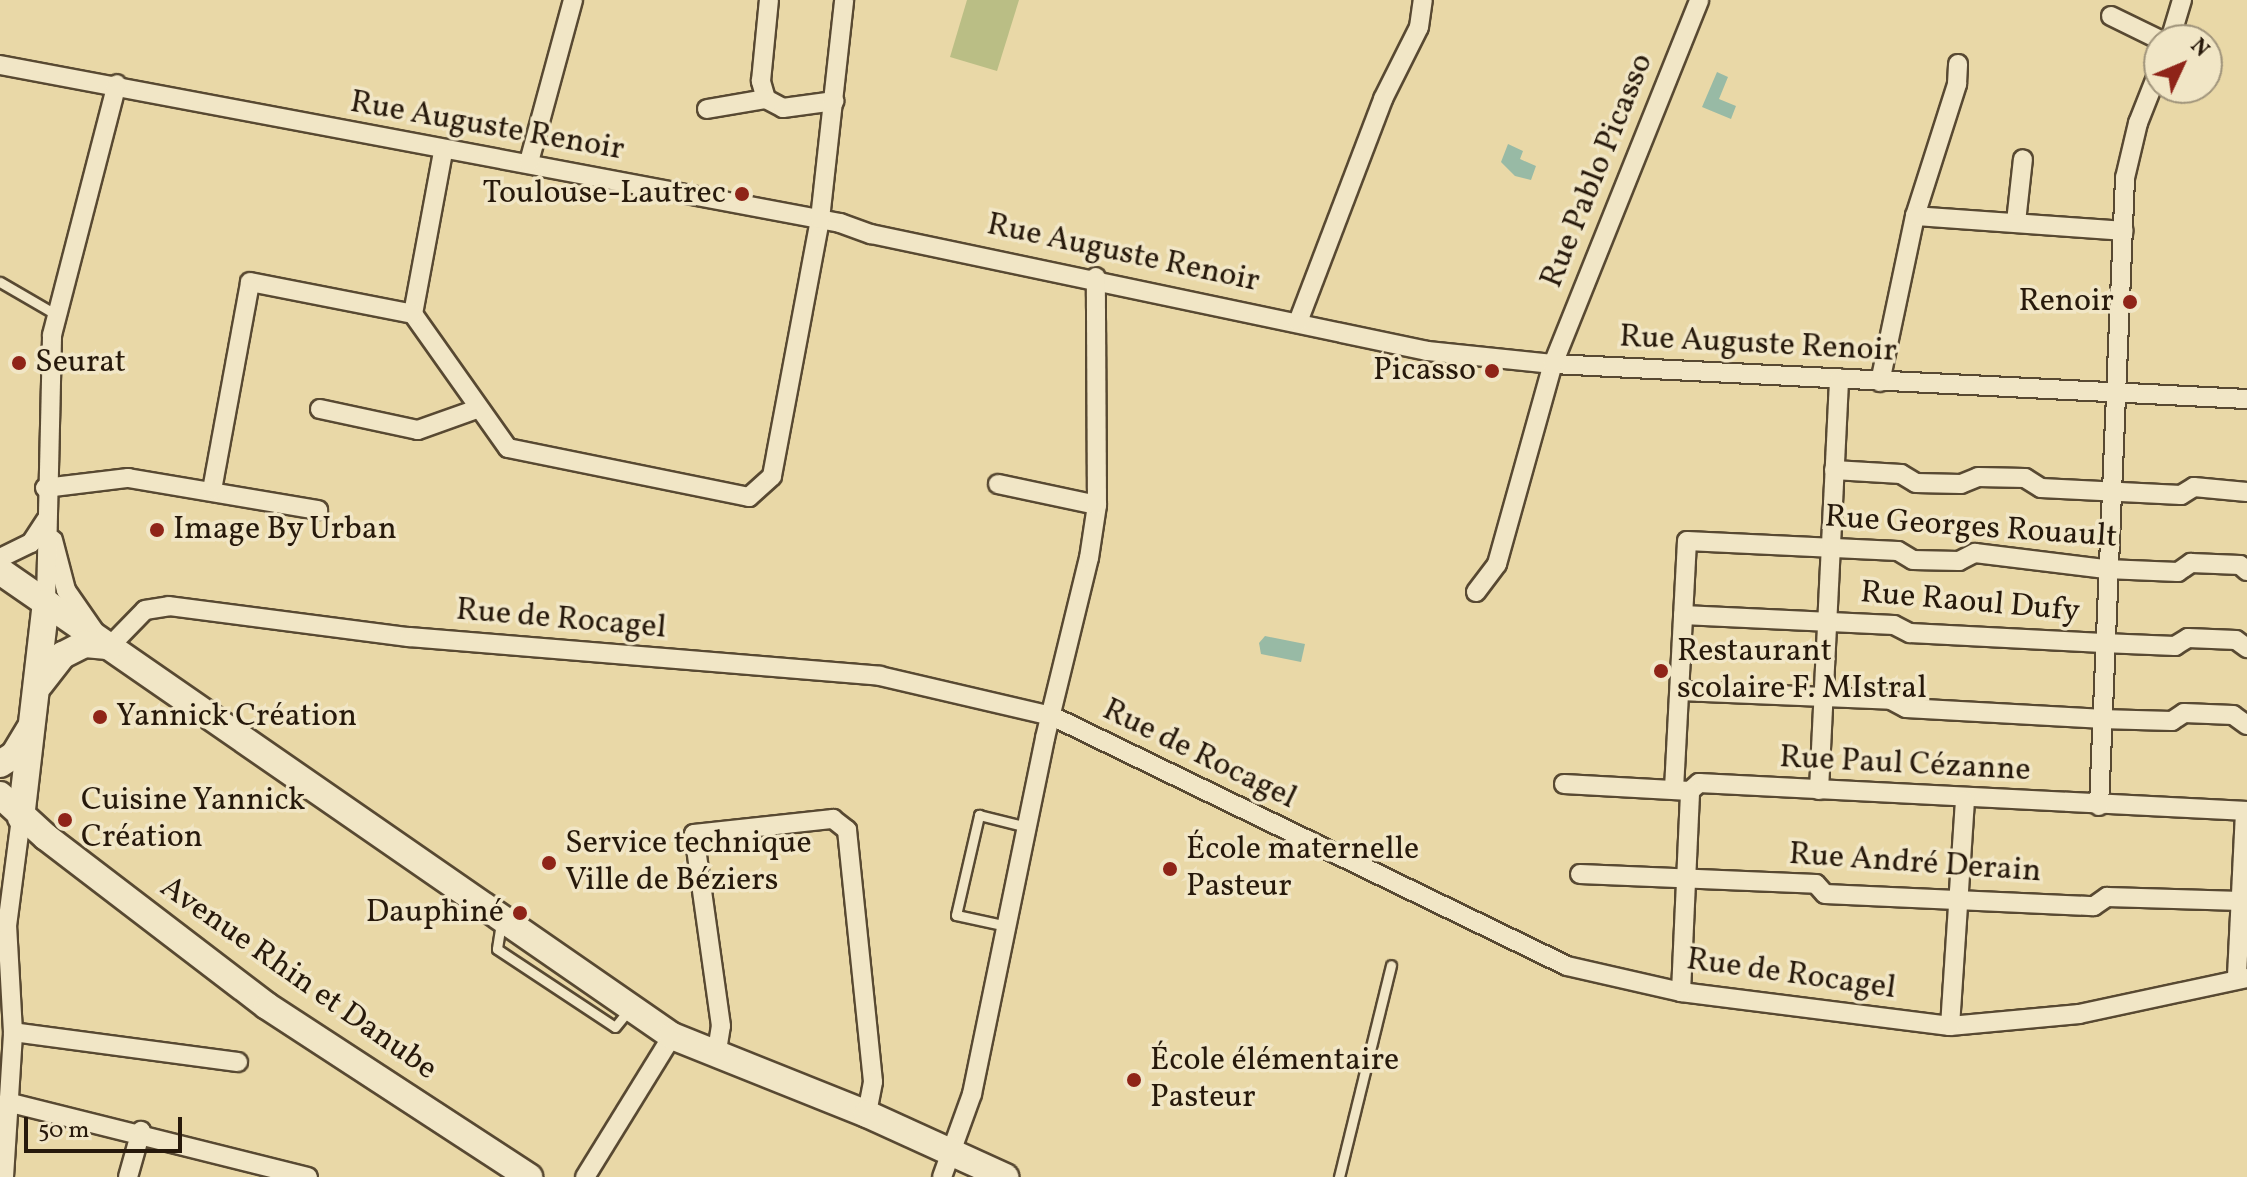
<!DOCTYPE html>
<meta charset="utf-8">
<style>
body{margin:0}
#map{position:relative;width:2247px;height:1177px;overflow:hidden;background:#e9d8a7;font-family:Vollkorn,serif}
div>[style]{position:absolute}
.green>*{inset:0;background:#babe85}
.water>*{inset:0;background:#98baa5}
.roads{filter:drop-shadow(2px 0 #584932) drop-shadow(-2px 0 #584932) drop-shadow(0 2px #584932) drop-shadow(0 -2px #584932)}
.lane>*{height:9px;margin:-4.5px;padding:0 4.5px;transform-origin:4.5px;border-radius:4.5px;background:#f1e6c6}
.street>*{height:18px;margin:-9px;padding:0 9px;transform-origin:9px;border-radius:9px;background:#f1e6c6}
.secondary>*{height:26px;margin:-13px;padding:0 13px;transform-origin:13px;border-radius:13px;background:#f1e6c6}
.dots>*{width:22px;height:22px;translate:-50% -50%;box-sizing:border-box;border:4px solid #f1e6c6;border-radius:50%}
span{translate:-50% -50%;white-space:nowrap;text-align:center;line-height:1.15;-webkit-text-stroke:7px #f1e6c6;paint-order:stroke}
.street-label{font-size:32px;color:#27190b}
.poi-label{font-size:32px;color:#27190b}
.right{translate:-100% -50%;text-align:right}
.left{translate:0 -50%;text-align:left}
.north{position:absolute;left:2143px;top:24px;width:80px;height:80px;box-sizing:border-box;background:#f1e6c6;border:2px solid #a0947b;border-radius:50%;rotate:46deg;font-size:22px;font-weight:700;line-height:32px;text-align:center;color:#27190b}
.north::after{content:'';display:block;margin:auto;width:28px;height:36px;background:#8f2418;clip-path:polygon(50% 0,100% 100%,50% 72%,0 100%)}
.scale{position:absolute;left:24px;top:1117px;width:158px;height:36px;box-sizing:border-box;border:4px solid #27190b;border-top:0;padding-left:10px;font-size:24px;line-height:28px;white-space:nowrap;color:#27190b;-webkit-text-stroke:6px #f1e6c6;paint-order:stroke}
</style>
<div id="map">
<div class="green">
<div style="clip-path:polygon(967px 0,1019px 0,997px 71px,950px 57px)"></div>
</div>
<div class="water">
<div style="clip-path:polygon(1717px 72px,1728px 77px,1719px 99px,1736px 106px,1731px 119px,1702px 107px)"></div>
<div style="clip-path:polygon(1508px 144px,1523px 151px,1520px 159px,1536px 166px,1531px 180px,1515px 176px,1501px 162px)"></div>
<div style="clip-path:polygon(1265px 636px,1305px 644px,1301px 662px,1261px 654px,1259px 643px)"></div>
</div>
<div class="roads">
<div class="lane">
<div style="left:0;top:282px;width:66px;rotate:30.1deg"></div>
<div style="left:501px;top:923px;width:26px;rotate:99deg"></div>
<div style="left:497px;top:949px;width:141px;rotate:33.5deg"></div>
<div style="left:615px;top:1027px;width:22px;rotate:-51deg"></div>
<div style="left:1007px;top:926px;width:52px;rotate:-167.8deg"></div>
<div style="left:956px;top:915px;width:103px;rotate:-77deg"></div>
<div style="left:979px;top:815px;width:49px;rotate:14deg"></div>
<div style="left:1339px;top:1177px;width:218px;rotate:-76.2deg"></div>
</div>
<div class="street">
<div style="left:2111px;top:16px;width:55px;rotate:26.1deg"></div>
<div style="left:2170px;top:40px;width:42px;rotate:-73.3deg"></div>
<div style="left:0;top:65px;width:855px;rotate:10.65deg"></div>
<div style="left:840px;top:223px;width:33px;rotate:20deg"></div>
<div style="left:871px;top:234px;width:568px;rotate:11.88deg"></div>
<div style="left:1427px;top:351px;width:127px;rotate:5.9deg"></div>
<div style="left:1553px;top:364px;width:695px;rotate:2.89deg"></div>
<div style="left:766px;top:99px;width:19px;rotate:-106deg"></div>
<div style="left:761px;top:81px;width:81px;rotate:-84.4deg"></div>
<div style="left:707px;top:109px;width:60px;rotate:-9.6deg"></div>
<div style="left:766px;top:99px;width:19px;rotate:28deg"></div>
<div style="left:783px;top:108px;width:52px;rotate:-7.7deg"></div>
<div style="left:443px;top:152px;width:165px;rotate:100.5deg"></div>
<div style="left:413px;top:314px;width:164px;rotate:54.7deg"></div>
<div style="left:508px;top:448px;width:246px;rotate:11.5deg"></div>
<div style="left:749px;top:497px;width:31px;rotate:-42deg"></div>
<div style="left:772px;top:476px;width:261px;rotate:-79.4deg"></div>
<div style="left:820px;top:219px;width:220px;rotate:-83.7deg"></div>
<div style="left:529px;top:162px;width:168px;rotate:-74.8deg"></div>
<div style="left:1915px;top:216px;width:139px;rotate:-72.3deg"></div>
<div style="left:1957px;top:84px;width:20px;rotate:-87deg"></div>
<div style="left:2016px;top:222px;width:63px;rotate:-83.7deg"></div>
<div style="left:1298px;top:322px;width:239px;rotate:-69.1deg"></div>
<div style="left:1383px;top:99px;width:80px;rotate:-63.4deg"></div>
<div style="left:1419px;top:27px;width:27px;rotate:-82deg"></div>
<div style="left:1880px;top:382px;width:170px;rotate:-78.1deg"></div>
<div style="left:1915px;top:216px;width:209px;rotate:4.1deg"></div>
<div style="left:320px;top:409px;width:100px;rotate:12.1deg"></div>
<div style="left:418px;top:430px;width:63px;rotate:-19.6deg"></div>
<div style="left:1834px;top:470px;width:67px;rotate:3.4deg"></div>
<div style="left:1901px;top:474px;width:17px;rotate:31deg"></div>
<div style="left:1916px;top:483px;width:45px;rotate:1.3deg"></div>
<div style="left:1961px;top:484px;width:18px;rotate:-22deg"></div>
<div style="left:1978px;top:477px;width:47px;rotate:1.2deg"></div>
<div style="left:2025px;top:478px;width:19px;rotate:32deg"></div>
<div style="left:2041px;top:488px;width:140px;rotate:2.9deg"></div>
<div style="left:2181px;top:495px;width:15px;rotate:-32deg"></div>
<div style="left:2194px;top:487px;width:53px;rotate:5.4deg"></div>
<div style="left:998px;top:484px;width:101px;rotate:12deg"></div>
<div style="left:45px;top:488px;width:84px;rotate:-6.9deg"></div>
<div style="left:128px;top:478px;width:193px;rotate:9.6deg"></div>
<div style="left:212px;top:490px;width:211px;rotate:-79.6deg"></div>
<div style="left:250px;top:282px;width:166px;rotate:11.1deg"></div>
<div style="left:53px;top:540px;width:52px;rotate:75.4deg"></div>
<div style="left:66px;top:590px;width:51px;rotate:55.4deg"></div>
<div style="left:0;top:558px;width:34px;rotate:-26deg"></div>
<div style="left:31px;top:543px;width:27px;rotate:-57deg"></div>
<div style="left:1476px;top:592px;width:35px;rotate:-53deg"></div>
<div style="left:1497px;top:564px;width:208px;rotate:-74.4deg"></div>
<div style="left:1553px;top:364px;width:392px;rotate:-68.1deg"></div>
<div style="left:46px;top:602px;width:267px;rotate:-88.7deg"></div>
<div style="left:52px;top:335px;width:259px;rotate:-75.5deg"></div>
<div style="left:1683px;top:615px;width:211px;rotate:2.7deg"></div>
<div style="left:1894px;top:625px;width:18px;rotate:27deg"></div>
<div style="left:1910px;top:633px;width:193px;rotate:3deg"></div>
<div style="left:2103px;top:643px;width:72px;rotate:2.4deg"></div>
<div style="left:2175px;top:646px;width:15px;rotate:-32deg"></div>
<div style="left:2188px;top:638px;width:48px;rotate:2.4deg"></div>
<div style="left:2236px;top:640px;width:14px;rotate:36deg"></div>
<div style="left:110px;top:646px;width:50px;rotate:-45.8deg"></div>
<div style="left:145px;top:610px;width:24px;rotate:-9deg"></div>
<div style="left:169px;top:606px;width:242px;rotate:7.4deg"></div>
<div style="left:409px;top:637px;width:473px;rotate:4.7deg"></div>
<div style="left:880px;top:676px;width:177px;rotate:13.1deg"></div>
<div style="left:1052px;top:716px;width:572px;rotate:25.89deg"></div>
<div style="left:1567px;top:966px;width:117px;rotate:12.8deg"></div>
<div style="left:1681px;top:992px;width:271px;rotate:7.2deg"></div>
<div style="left:1950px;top:1026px;width:130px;rotate:-5.3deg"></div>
<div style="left:2079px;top:1014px;width:172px;rotate:-12.1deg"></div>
<div style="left:1680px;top:691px;width:211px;rotate:2.4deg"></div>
<div style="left:1891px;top:700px;width:17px;rotate:28deg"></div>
<div style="left:1906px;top:708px;width:194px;rotate:3.2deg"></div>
<div style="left:2100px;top:719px;width:72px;rotate:1.6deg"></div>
<div style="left:2172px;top:721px;width:14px;rotate:-34deg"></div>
<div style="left:2184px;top:713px;width:49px;rotate:2.3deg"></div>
<div style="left:2233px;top:715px;width:17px;rotate:36deg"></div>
<div style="left:1564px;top:784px;width:126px;rotate:3.2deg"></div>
<div style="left:1690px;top:791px;width:12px;rotate:-42deg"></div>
<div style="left:1699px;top:783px;width:549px;rotate:2.92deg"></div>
<div style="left:1674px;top:789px;width:248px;rotate:-87deg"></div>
<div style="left:1687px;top:541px;width:211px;rotate:2.7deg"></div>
<div style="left:1898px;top:551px;width:17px;rotate:31deg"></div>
<div style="left:1913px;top:560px;width:46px;rotate:1.2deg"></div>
<div style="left:1959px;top:561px;width:18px;rotate:-27deg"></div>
<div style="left:1975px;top:553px;width:132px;rotate:7deg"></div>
<div style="left:2106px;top:569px;width:72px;rotate:2.4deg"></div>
<div style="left:2178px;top:572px;width:16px;rotate:-35deg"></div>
<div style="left:2191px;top:563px;width:49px;rotate:2.3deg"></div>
<div style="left:2240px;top:565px;width:9px;rotate:41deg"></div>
<div style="left:1819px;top:790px;width:412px;rotate:-87.2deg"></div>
<div style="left:2099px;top:806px;width:629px;rotate:-87.63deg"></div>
<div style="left:2125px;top:178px;width:57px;rotate:-76.7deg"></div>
<div style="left:2138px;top:123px;width:57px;rotate:-68.4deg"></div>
<div style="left:1580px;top:874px;width:236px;rotate:2.4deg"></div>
<div style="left:1816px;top:884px;width:13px;rotate:48deg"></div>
<div style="left:1825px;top:894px;width:269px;rotate:2.6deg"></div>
<div style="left:2094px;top:906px;width:16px;rotate:-35deg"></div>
<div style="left:2107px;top:897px;width:134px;rotate:1.7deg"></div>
<div style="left:2237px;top:976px;width:165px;rotate:-87.2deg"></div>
<div style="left:1681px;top:992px;width:201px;rotate:-87.4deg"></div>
<div style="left:1950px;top:1026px;width:226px;rotate:-86.2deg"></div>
<div style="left:13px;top:1032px;width:227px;rotate:7.6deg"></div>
<div style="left:716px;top:1057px;width:31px;rotate:-81deg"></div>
<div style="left:721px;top:1026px;width:194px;rotate:-98deg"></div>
<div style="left:694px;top:834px;width:140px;rotate:-6.2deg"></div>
<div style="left:833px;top:819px;width:18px;rotate:38deg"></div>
<div style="left:847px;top:830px;width:253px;rotate:84.1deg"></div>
<div style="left:873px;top:1082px;width:33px;rotate:101deg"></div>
<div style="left:7px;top:1102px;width:310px;rotate:14deg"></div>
<div style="left:4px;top:1177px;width:145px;rotate:-86.4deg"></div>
<div style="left:13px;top:1032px;width:106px;rotate:-93.2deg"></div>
<div style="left:7px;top:926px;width:109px;rotate:-82.6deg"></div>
<div style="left:128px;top:1177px;width:48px;rotate:-74.2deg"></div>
<div style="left:585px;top:1177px;width:166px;rotate:-58.3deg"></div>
<div style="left:942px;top:1177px;width:88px;rotate:-70.1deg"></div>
<div style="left:972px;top:1094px;width:363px;rotate:-78.4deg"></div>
<div style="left:1045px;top:738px;width:185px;rotate:-76.3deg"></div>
<div style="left:1089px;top:558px;width:54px;rotate:-81.4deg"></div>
<div style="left:1097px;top:505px;width:228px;rotate:-90.3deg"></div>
</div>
<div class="secondary">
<div style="left:0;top:571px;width:817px;rotate:34.68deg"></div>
<div style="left:672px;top:1036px;width:210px;rotate:21.8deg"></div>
<div style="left:867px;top:1114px;width:152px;rotate:24.5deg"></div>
<div style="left:40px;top:684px;width:37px;rotate:-52deg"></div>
<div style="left:63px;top:655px;width:25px;rotate:-27deg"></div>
<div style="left:85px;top:644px;width:25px;rotate:5deg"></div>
<div style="left:0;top:764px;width:17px;rotate:-33deg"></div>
<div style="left:14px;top:755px;width:31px;rotate:-59deg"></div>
<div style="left:0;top:795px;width:62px;rotate:42.4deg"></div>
<div style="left:46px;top:837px;width:278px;rotate:37.4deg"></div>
<div style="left:267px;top:1006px;width:313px;rotate:33.1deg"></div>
<div style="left:21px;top:818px;width:217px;rotate:-83.4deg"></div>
</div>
</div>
<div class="dots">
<div style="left:742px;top:194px;background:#8f2418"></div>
<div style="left:2130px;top:302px;background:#8f2418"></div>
<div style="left:19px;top:363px;background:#8f2418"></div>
<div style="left:1492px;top:371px;background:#8f2418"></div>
<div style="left:157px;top:530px;background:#8f2418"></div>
<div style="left:1661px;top:671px;background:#8f2418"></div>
<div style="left:100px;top:717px;background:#8f2418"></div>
<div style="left:65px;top:820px;background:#8f2418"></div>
<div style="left:549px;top:863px;background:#8f2418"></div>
<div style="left:1170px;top:869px;background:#8f2418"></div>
<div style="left:520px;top:913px;background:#8f2418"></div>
<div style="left:1134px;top:1080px;background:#8f2418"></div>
</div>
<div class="street-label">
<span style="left:487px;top:127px;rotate:10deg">Rue Auguste Renoir</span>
<span style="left:1598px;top:171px;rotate:-68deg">Rue Pablo Picasso</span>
<span style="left:1123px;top:254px;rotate:12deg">Rue Auguste Renoir</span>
<span style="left:1758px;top:345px;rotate:3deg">Rue Auguste Renoir</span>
<span style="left:1971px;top:528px;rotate:4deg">Rue Georges Rouault</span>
<span style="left:1970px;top:603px;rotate:5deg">Rue Raoul Dufy</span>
<span style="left:561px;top:620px;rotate:5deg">Rue de Rocagel</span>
<span style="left:1199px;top:755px;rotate:26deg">Rue de Rocagel</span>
<span style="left:1905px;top:765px;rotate:3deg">Rue Paul Cézanne</span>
<span style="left:1915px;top:864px;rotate:4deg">Rue André Derain</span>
<span style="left:1791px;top:975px;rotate:8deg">Rue de Rocagel</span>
<span style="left:298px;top:979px;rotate:35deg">Avenue Rhin et Danube</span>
</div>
<div class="poi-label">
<span class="right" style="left:726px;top:194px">Toulouse-Lautrec</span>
<span class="right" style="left:2114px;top:302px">Renoir</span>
<span class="left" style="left:35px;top:363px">Seurat</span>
<span class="right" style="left:1476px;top:371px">Picasso</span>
<span class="left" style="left:173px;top:530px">Image By Urban</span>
<span class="left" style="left:1677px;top:671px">Restaurant<br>scolaire F. MIstral</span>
<span class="left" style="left:116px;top:717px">Yannick Création</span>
<span class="left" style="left:81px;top:820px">Cuisine Yannick<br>Création</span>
<span class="left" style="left:565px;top:863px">Service technique<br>Ville de Béziers</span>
<span class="left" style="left:1186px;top:869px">École maternelle<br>Pasteur</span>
<span class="right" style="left:504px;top:913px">Dauphiné</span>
<span class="left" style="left:1150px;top:1080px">École élémentaire<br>Pasteur</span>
</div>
<div class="north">N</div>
<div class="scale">50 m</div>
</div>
